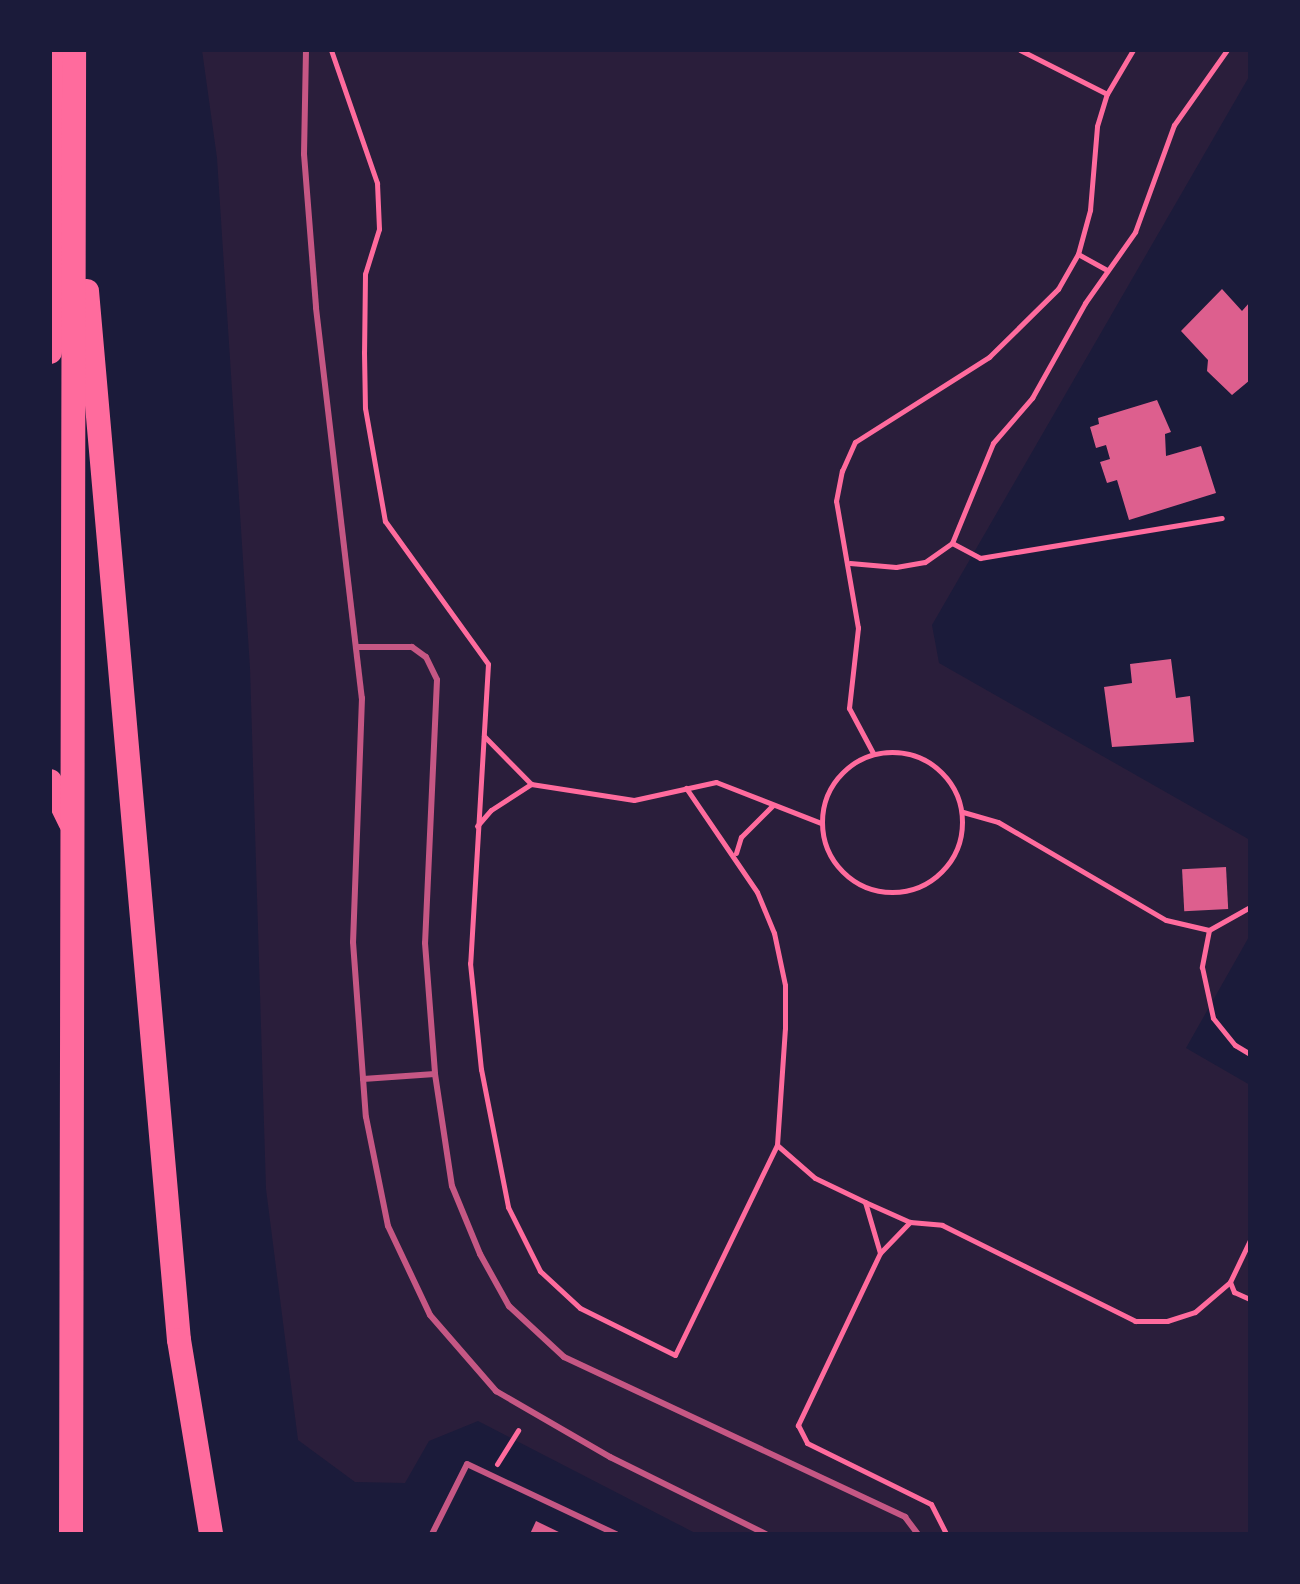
<!DOCTYPE html>
<style>
body{margin:0}
#map{position:relative;width:1300px;height:1584px;overflow:hidden;background:#1b1b3a;font-family:"DM Sans",sans-serif}
div>[style]{position:absolute}
.green>*{inset:0;background:#2a1e3b}
.building>*{inset:0;background:#dd5f8e;transform-origin:0 0}
.path>*{height:5px;margin:-2.5px;padding:0 2.5px;transform-origin:2.5px;border-radius:2.5px;background:#ff6b9d}
.path>.ring{margin:-2.5px;padding:0;box-sizing:content-box;background:none;border:5px solid #ff6b9d;border-radius:50%}
.service>*{height:6px;margin:-3px;padding:0 3px;transform-origin:3px;border-radius:3px;background:#c65784}
.motorway>*{height:24px;margin:-12px;padding:0 12px;transform-origin:12px;border-radius:12px;background:#ff6b9d}
span{translate:-50% -50%;white-space:nowrap;text-align:center;line-height:1.15;-webkit-text-stroke:6px #1b1b3a;paint-order:stroke}
.frame{position:absolute;inset:0;border:52px solid #1b1b3a;pointer-events:none}
</style>
<div id="map">
<div class="green">
<div style="clip-path:polygon(202px 50px,1250px 50px,1250px 75px,932px 625px,939px 663px,1250px 840px,1250px 935px,1186px 1048px,1250px 1085px,1250px 1534px,697px 1534px,478px 1421px,429px 1441px,405px 1483px,355px 1482px,298px 1440px,266px 1189px,250px 668px,217px 158px)"></div>
</div>
<div class="building">
<div style="clip-path:polygon(1222px 289px,1242px 311px,1250px 302px,1250px 380px,1232px 395px,1207px 371px,1208px 360px,1181px 331px)"></div>
<div style="clip-path:polygon(1157px 400px,1171px 432px,1165px 434px,1166px 456px,1201px 446px,1216px 493px,1129px 520px,1117px 480px,1107px 483px,1100px 462px,1110px 459px,1106px 445px,1096px 448px,1090px 427px,1099px 424px,1098px 418px)"></div>
<div style="clip-path:polygon(1171px 659px,1176px 698px,1190px 696px,1194px 742px,1112px 747px,1104px 687px,1132px 683px,1130px 664px)"></div>
<div style="left:1226px;top:867px;width:42px;height:44px;rotate:87deg"></div>
<div style="clip-path:polygon(536px 1521px,563px 1534px,530px 1534px)"></div>
</div>
<div class="path">
<div style="left:331px;top:50px;width:141px;rotate:70.9deg"></div>
<div style="left:377px;top:183px;width:46px;rotate:87.5deg"></div>
<div style="left:379px;top:229px;width:47px;rotate:107.3deg"></div>
<div style="left:365px;top:274px;width:78px;rotate:90.7deg"></div>
<div style="left:364px;top:352px;width:56px;rotate:89deg"></div>
<div style="left:365px;top:408px;width:115px;rotate:80deg"></div>
<div style="left:385px;top:521px;width:176px;rotate:54.2deg"></div>
<div style="left:488px;top:664px;width:300px;rotate:93.4deg"></div>
<div style="left:470px;top:963px;width:107px;rotate:84.1deg"></div>
<div style="left:481px;top:1069px;width:141px;rotate:78.9deg"></div>
<div style="left:508px;top:1207px;width:72px;rotate:63.4deg"></div>
<div style="left:540px;top:1271px;width:54px;rotate:42.8deg"></div>
<div style="left:580px;top:1308px;width:106px;rotate:26.3deg"></div>
<div style="left:675px;top:1355px;width:233px;rotate:-64.1deg"></div>
<div style="left:777px;top:1145px;width:117px;rotate:-86.1deg"></div>
<div style="left:785px;top:1028px;width:43px;rotate:-90deg"></div>
<div style="left:785px;top:985px;width:53px;rotate:-101.9deg"></div>
<div style="left:774px;top:933px;width:44px;rotate:-112.5deg"></div>
<div style="left:757px;top:892px;width:126px;rotate:-124.3deg"></div>
<div style="left:1020px;top:50px;width:97px;rotate:26.8deg"></div>
<div style="left:1078px;top:254px;width:33px;rotate:29deg"></div>
<div style="left:952px;top:543px;width:32px;rotate:28deg"></div>
<div style="left:980px;top:558px;width:245px;rotate:-9.4deg"></div>
<div style="left:850px;top:563px;width:46px;rotate:5deg"></div>
<div style="left:896px;top:567px;width:29px;rotate:-10deg"></div>
<div style="left:925px;top:562px;width:33px;rotate:-35deg"></div>
<div style="left:952px;top:543px;width:108px;rotate:-67.7deg"></div>
<div style="left:993px;top:443px;width:60px;rotate:-49.1deg"></div>
<div style="left:1032px;top:398px;width:109px;rotate:-60.8deg"></div>
<div style="left:1085px;top:303px;width:87px;rotate:-54.8deg"></div>
<div style="left:1135px;top:232px;width:114px;rotate:-70deg"></div>
<div style="left:1174px;top:125px;width:92px;rotate:-54.8deg"></div>
<div style="left:484px;top:736px;width:67px;rotate:45.6deg"></div>
<div style="left:531px;top:784px;width:104px;rotate:8.8deg"></div>
<div style="left:634px;top:800px;width:84px;rotate:-12.4deg"></div>
<div style="left:716px;top:782px;width:113px;rotate:21.3deg"></div>
<div class="ring" style="left:822px;top:752px;width:135px;height:135px"></div>
<div style="left:873px;top:753px;width:51px;rotate:-118.1deg"></div>
<div style="left:849px;top:708px;width:81px;rotate:-83.6deg"></div>
<div style="left:858px;top:628px;width:129px;rotate:-99.8deg"></div>
<div style="left:836px;top:501px;width:31px;rotate:-79deg"></div>
<div style="left:842px;top:471px;width:32px;rotate:-66deg"></div>
<div style="left:855px;top:442px;width:159px;rotate:-32.4deg"></div>
<div style="left:989px;top:357px;width:97px;rotate:-44.6deg"></div>
<div style="left:1058px;top:289px;width:40px;rotate:-60.3deg"></div>
<div style="left:1078px;top:254px;width:46px;rotate:-74.7deg"></div>
<div style="left:1090px;top:210px;width:84px;rotate:-85.2deg"></div>
<div style="left:1097px;top:126px;width:34px;rotate:-73deg"></div>
<div style="left:1107px;top:94px;width:51px;rotate:-59.4deg"></div>
<div style="left:963px;top:812px;width:36px;rotate:16deg"></div>
<div style="left:998px;top:822px;width:194px;rotate:30.3deg"></div>
<div style="left:1166px;top:920px;width:44px;rotate:13.1deg"></div>
<div style="left:477px;top:826px;width:21px;rotate:-49deg"></div>
<div style="left:491px;top:810px;width:48px;rotate:-33deg"></div>
<div style="left:736px;top:853px;width:17px;rotate:-73deg"></div>
<div style="left:741px;top:837px;width:44px;rotate:-45deg"></div>
<div style="left:1250px;top:907px;width:47px;rotate:150.7deg"></div>
<div style="left:1209px;top:930px;width:38px;rotate:101deg"></div>
<div style="left:1202px;top:967px;width:52px;rotate:77.8deg"></div>
<div style="left:1213px;top:1018px;width:35px;rotate:51deg"></div>
<div style="left:1235px;top:1045px;width:17px;rotate:31deg"></div>
<div style="left:777px;top:1145px;width:50px;rotate:41deg"></div>
<div style="left:815px;top:1178px;width:55px;rotate:25.6deg"></div>
<div style="left:865px;top:1202px;width:53px;rotate:73.6deg"></div>
<div style="left:880px;top:1253px;width:191px;rotate:115.5deg"></div>
<div style="left:798px;top:1425px;width:20px;rotate:63deg"></div>
<div style="left:807px;top:1443px;width:138px;rotate:26.2deg"></div>
<div style="left:931px;top:1504px;width:34px;rotate:63deg"></div>
<div style="left:865px;top:1202px;width:49px;rotate:24deg"></div>
<div style="left:910px;top:1222px;width:32px;rotate:5deg"></div>
<div style="left:942px;top:1225px;width:216px;rotate:26.4deg"></div>
<div style="left:1135px;top:1321px;width:32px"></div>
<div style="left:1167px;top:1321px;width:29px;rotate:-18deg"></div>
<div style="left:1195px;top:1312px;width:46px;rotate:-40.6deg"></div>
<div style="left:1250px;top:1240px;width:47px;rotate:115.5deg"></div>
<div style="left:1230px;top:1282px;width:11px;rotate:68deg"></div>
<div style="left:1234px;top:1292px;width:17px;rotate:24deg"></div>
<div style="left:881px;top:1252px;width:42px;rotate:-46deg"></div>
<div style="left:497px;top:1464px;width:40px;rotate:-58deg"></div>
</div>
<div class="service">
<div style="left:306px;top:50px;width:104px;rotate:91.1deg"></div>
<div style="left:304px;top:154px;width:154px;rotate:85.5deg"></div>
<div style="left:316px;top:308px;width:393px;rotate:83.3deg"></div>
<div style="left:362px;top:698px;width:244px;rotate:92.1deg"></div>
<div style="left:353px;top:942px;width:175px;rotate:85.8deg"></div>
<div style="left:366px;top:1117px;width:111px;rotate:78.6deg"></div>
<div style="left:388px;top:1226px;width:98px;rotate:64.7deg"></div>
<div style="left:430px;top:1315px;width:101px;rotate:49deg"></div>
<div style="left:496px;top:1391px;width:132px;rotate:30.1deg"></div>
<div style="left:610px;top:1457px;width:174px;rotate:26.3deg"></div>
<div style="left:357px;top:647px;width:55px"></div>
<div style="left:412px;top:647px;width:17px;rotate:36deg"></div>
<div style="left:426px;top:657px;width:25px;rotate:64deg"></div>
<div style="left:437px;top:680px;width:263px;rotate:92.6deg"></div>
<div style="left:425px;top:943px;width:131px;rotate:85.6deg"></div>
<div style="left:435px;top:1074px;width:113px;rotate:81.4deg"></div>
<div style="left:452px;top:1186px;width:74px;rotate:67.6deg"></div>
<div style="left:480px;top:1254px;width:60px;rotate:60.9deg"></div>
<div style="left:509px;top:1306px;width:75px;rotate:42.8deg"></div>
<div style="left:564px;top:1357px;width:377px;rotate:25.1deg"></div>
<div style="left:905px;top:1517px;width:21px;rotate:53deg"></div>
<div style="left:363px;top:1079px;width:72px;rotate:-4deg"></div>
<div style="left:432px;top:1534px;width:78px;rotate:-63.4deg"></div>
<div style="left:467px;top:1464px;width:165px;rotate:25.2deg"></div>
</div>
<div class="motorway">
<div style="left:87px;top:291px;width:1053px;rotate:84.99deg"></div>
<div style="left:179px;top:1340px;width:197px;rotate:80.6deg"></div>
<div style="left:50px;top:352px;width:302px;rotate:-89.8deg"></div>
<div style="left:50px;top:781px;width:46px;rotate:64deg"></div>
<div style="left:71px;top:1534px;width:1484px;rotate:-89.88deg"></div>
</div>
<div class="frame"></div>
</div>
